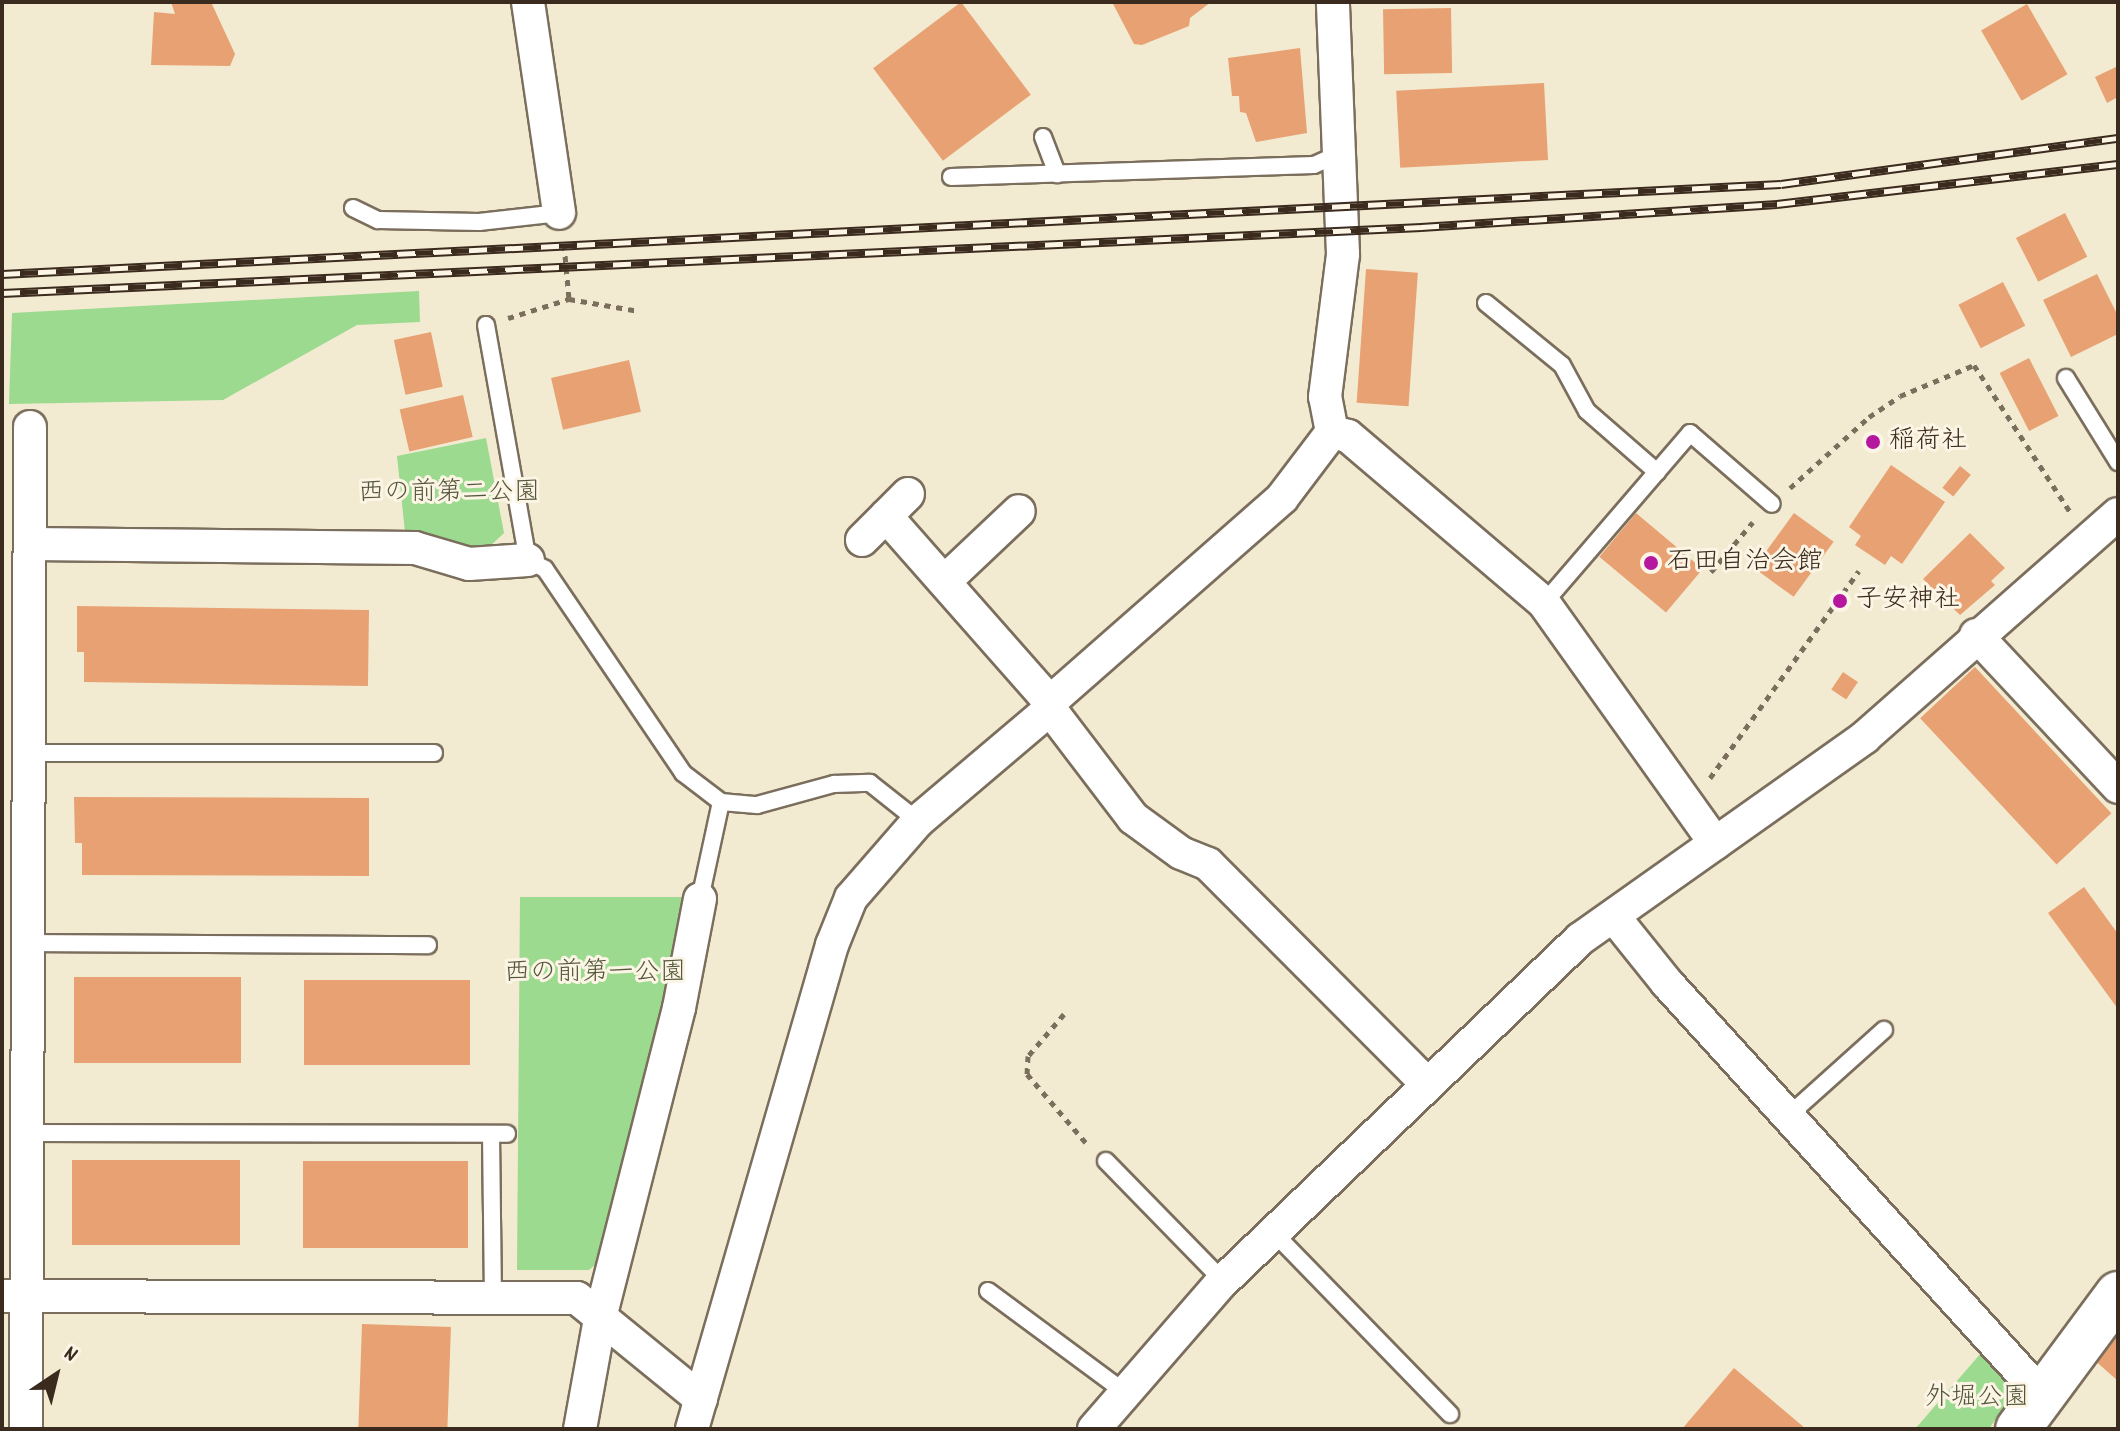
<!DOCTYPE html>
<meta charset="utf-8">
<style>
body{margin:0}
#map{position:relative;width:2120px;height:1431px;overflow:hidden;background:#f2ebd1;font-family:Dekko,"Klee One",sans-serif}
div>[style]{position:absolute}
.green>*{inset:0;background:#9cda8f}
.building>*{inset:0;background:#e8a172;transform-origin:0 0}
.path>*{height:5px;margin-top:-2.5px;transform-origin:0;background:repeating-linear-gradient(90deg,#7b6e5d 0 6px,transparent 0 12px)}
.roads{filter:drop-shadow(2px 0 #7b6e5d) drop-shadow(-2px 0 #7b6e5d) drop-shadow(0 2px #7b6e5d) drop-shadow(0 -2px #7b6e5d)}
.lane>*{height:16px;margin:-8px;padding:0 8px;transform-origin:8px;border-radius:8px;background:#fff}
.street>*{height:32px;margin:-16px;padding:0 16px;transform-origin:16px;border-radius:16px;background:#fff}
.secondary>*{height:44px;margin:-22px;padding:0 22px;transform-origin:22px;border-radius:22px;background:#fff}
.rail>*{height:9px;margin-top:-4.5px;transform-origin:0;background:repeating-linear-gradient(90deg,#fcf5e5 0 18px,#3b2a1e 0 36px);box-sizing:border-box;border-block:2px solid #3b2a1e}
.dots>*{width:22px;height:22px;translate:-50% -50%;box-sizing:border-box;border:4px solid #fcf5e5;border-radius:50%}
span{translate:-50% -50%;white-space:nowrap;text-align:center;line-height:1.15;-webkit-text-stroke:6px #fcf5e5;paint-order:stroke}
.poi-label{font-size:26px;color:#3b2a1e}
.left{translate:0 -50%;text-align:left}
.park-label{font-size:26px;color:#53563a}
.frame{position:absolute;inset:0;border:4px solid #3b2a1e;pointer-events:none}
.north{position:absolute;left:16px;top:1335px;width:80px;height:80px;-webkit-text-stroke:6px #fcf5e5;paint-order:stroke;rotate:35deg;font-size:22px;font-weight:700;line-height:32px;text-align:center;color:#3b2a1e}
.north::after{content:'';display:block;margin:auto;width:28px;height:36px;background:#3b2a1e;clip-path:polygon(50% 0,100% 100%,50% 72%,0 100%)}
</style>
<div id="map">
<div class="green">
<div style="clip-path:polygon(419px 291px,420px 322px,357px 325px,223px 400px,9px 404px,12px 313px)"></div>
<div style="clip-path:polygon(486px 438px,504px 533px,487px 549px,405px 532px,397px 456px)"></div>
<div style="clip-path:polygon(520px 897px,689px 897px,601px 1260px,589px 1270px,517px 1270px)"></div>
<div style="clip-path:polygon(1982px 1352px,2017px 1387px,1989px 1429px,1915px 1429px)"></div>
</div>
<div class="building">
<div style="clip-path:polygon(171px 2px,211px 2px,235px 54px,230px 66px,151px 65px,154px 12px,175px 14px)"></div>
<div style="left:961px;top:2px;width:116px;height:110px;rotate:53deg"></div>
<div style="clip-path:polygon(1112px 2px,1211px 2px,1190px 18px,1189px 26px,1142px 45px,1134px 44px)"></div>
<div style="left:2027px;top:4px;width:81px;height:53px;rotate:60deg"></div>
<div style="left:1451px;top:8px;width:65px;height:68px;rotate:89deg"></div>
<div style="clip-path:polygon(1300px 48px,1307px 133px,1256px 142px,1246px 113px,1240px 112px,1239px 96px,1232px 96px,1228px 58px)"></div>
<div style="clip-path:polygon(2118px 66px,2118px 97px,2107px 103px,2095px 77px)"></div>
<div style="left:1544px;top:83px;width:77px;height:148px;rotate:87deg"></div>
<div style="left:2065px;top:213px;width:49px;height:55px;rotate:63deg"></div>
<div style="left:1366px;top:269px;width:52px;height:134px;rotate:4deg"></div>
<div style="clip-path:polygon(2097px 274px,2118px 316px,2118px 334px,2071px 357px,2043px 300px)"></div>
<div style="left:2003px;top:282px;width:49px;height:50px;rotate:63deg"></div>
<div style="left:431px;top:332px;width:56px;height:38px;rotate:78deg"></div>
<div style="left:2029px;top:358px;width:65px;height:33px;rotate:63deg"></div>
<div style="left:629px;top:360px;width:53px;height:80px;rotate:77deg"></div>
<div style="left:463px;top:395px;width:43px;height:65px;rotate:77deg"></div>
<div style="clip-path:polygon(1891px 465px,1945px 502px,1902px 564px,1891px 556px,1885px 565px,1855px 545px,1861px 536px,1849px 527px)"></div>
<div style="left:1960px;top:466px;width:14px;height:28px;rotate:39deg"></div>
<div style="left:1636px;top:513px;width:87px;height:57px;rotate:40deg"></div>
<div style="left:1794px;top:513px;width:49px;height:68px;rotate:36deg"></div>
<div style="clip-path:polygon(1970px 533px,2005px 568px,1991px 581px,1995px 585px,1960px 615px,1923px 579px)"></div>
<div style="clip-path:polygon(77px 606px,369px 610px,368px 686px,84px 682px,84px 652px,77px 652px)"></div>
<div style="left:1975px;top:667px;width:200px;height:75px;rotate:47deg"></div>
<div style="left:1843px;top:672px;width:18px;height:21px;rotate:34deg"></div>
<div style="clip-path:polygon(74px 797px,369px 798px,369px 876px,82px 875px,82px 843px,75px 843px)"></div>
<div style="clip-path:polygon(2084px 887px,2118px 934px,2118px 1009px,2048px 913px)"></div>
<div style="left:74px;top:977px;width:167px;height:86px"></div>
<div style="left:304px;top:980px;width:166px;height:85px"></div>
<div style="left:72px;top:1160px;width:168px;height:85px"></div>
<div style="left:303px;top:1161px;width:165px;height:87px"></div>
<div style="left:362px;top:1324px;width:89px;height:105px;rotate:2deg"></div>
<div style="clip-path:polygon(2118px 1328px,2118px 1381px,2092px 1358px)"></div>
<div style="clip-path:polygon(1734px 1368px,1806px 1429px,1682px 1429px)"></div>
</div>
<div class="path">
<div style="left:564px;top:244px;width:55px;rotate:84.8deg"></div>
<div style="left:569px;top:299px;width:71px;rotate:9.7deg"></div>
<div style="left:508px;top:318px;width:64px;rotate:-17.3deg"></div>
<div style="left:1790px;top:488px;width:106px;rotate:-41.9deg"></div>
<div style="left:1869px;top:417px;width:37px;rotate:-34deg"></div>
<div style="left:1900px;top:396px;width:80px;rotate:-22.7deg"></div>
<div style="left:1974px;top:365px;width:177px;rotate:56.8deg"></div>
<div style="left:1711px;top:572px;width:65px;rotate:-50deg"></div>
<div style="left:1710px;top:778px;width:255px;rotate:-54.3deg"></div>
<div style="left:1064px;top:1014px;width:55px;rotate:130.6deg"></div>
<div style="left:1028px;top:1056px;width:18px;rotate:93deg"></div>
<div style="left:1027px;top:1074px;width:92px;rotate:49.4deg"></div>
</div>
<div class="roads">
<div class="lane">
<div style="left:1043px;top:137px;width:40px;rotate:69deg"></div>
<div style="left:951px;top:177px;width:363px;rotate:-1.9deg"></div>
<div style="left:1314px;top:165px;width:30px;rotate:-24deg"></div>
<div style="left:353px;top:208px;width:28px;rotate:26deg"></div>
<div style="left:378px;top:220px;width:101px;rotate:1.1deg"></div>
<div style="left:479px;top:222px;width:81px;rotate:-6.4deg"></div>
<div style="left:1486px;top:303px;width:98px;rotate:39.2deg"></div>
<div style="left:1562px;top:365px;width:52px;rotate:61.5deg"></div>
<div style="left:1587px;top:411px;width:93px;rotate:41.1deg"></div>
<div style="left:486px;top:325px;width:239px;rotate:79.9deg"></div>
<div style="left:528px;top:560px;width:19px;rotate:28deg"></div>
<div style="left:545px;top:569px;width:246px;rotate:55.9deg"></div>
<div style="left:683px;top:773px;width:48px;rotate:37.3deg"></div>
<div style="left:721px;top:802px;width:36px;rotate:5deg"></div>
<div style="left:757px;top:805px;width:80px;rotate:-15.3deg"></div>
<div style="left:834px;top:784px;width:36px;rotate:-2deg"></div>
<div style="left:870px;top:783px;width:61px;rotate:38.4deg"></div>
<div style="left:2066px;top:378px;width:99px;rotate:58.2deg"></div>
<div style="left:1544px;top:603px;width:224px;rotate:-49.3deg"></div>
<div style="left:1690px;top:433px;width:108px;rotate:40.9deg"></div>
<div style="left:29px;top:753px;width:405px"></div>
<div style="left:700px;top:899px;width:99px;rotate:-77.8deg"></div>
<div style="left:29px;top:943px;width:399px;rotate:0.3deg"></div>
<div style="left:1788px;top:1116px;width:129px;rotate:-41.9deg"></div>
<div style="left:29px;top:1133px;width:478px;rotate:0.1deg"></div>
<div style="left:491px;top:1134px;width:164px;rotate:89.3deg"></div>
<div style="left:1106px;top:1161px;width:168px;rotate:45.7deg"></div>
<div style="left:1273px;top:1232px;width:254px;rotate:45.8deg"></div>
<div style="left:988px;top:1291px;width:172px;rotate:36.5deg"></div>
</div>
<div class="street">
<div style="left:528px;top:2px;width:213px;rotate:81.6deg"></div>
<div style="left:1332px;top:432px;width:16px;rotate:14deg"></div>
<div style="left:1348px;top:436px;width:257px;rotate:40.4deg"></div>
<div style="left:1544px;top:603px;width:295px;rotate:54.5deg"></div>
<div style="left:886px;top:516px;width:31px;rotate:-45deg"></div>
<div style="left:862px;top:540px;width:34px;rotate:-45deg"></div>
<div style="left:886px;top:516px;width:248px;rotate:48.6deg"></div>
<div style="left:31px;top:544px;width:384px;rotate:0.6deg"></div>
<div style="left:415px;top:548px;width:56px;rotate:16.5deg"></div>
<div style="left:469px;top:564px;width:59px;rotate:-3.9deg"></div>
<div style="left:946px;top:580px;width:100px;rotate:-43.4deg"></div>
<div style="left:1976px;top:635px;width:208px;rotate:46.9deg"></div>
<div style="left:1050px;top:709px;width:137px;rotate:52.7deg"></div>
<div style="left:1133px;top:818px;width:59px;rotate:36.1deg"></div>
<div style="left:1181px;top:853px;width:29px;rotate:22deg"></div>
<div style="left:1208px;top:864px;width:309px;rotate:45.1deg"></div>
<div style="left:1614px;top:917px;width:85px;rotate:51.2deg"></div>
<div style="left:1667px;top:983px;width:556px;rotate:47.7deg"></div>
<div style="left:2px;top:1296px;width:575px;rotate:0.2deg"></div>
<div style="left:577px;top:1298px;width:160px;rotate:39.2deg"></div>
<div style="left:26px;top:1429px;width:1002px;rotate:-89.77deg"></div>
<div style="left:580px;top:1429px;width:117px;rotate:-79.7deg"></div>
<div style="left:601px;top:1314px;width:316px;rotate:-75.7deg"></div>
<div style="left:679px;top:1008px;width:111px;rotate:-79.1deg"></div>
<div style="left:692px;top:1429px;width:504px;rotate:-73.87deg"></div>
<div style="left:832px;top:945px;width:51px;rotate:-68deg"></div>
<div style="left:851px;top:898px;width:102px;rotate:-49deg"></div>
<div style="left:918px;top:821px;width:173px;rotate:-40.3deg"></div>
<div style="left:1050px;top:709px;width:7px;rotate:-90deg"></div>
<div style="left:1050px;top:702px;width:309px;rotate:-41.3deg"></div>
<div style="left:1282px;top:498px;width:83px;rotate:-52.9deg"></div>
<div style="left:1332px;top:432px;width:36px;rotate:-101deg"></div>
<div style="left:1325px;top:397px;width:144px;rotate:-82.8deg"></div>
<div style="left:1343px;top:254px;width:252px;rotate:-92.3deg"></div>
<div style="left:1094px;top:1429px;width:191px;rotate:-49deg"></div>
<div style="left:1219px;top:1285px;width:500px;rotate:-43.78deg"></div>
<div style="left:1580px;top:939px;width:349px;rotate:-35.3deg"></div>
<div style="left:1865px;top:737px;width:337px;rotate:-41.4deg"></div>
</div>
<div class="secondary">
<div style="left:2018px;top:1429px;width:168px;rotate:-53.5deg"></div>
</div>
</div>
<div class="rail">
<div style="left:2px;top:274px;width:1781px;rotate:-2.9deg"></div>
<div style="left:1781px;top:184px;width:340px;rotate:-7.8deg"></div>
<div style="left:2px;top:293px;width:1421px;rotate:-2.66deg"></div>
<div style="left:1421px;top:227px;width:357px;rotate:-3.7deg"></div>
<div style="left:1777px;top:204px;width:343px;rotate:-6.7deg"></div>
</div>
<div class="dots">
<div style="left:1873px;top:442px;background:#b5179e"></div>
<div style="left:1651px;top:563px;background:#b5179e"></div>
<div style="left:1840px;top:601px;background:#b5179e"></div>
</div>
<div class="poi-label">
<span class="left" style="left:1889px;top:442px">稲荷社</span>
<span class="left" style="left:1667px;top:563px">石田自治会館</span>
<span class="left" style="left:1856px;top:601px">子安神社</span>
</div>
<div class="park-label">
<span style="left:449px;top:494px">西の前第二公園</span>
<span style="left:595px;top:974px">西の前第一公園</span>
<span style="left:1977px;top:1399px">外堀公園</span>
</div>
<div class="frame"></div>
<div class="north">N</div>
</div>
